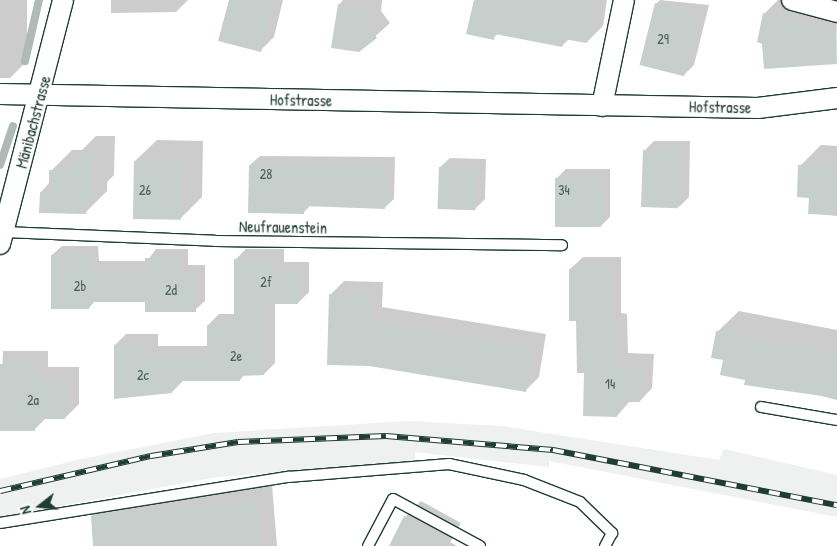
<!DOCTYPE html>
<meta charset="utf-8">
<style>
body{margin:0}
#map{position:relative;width:837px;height:546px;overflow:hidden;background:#fff;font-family:"Patrick Hand",sans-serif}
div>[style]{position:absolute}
.built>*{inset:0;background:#eef1f0}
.shadow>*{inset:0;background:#0003}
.stream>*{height:8px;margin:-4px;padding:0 4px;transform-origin:4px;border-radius:4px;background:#afbab7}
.building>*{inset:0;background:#c7cfcc;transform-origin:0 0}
.roads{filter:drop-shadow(1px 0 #1f3d34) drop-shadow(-1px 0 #1f3d34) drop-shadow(0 1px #1f3d34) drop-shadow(0 -1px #1f3d34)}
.service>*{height:10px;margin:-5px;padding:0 5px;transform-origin:5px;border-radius:5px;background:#fff}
.minor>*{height:20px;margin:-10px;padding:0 10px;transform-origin:10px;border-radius:10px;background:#fff}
.rail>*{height:5.5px;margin-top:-2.75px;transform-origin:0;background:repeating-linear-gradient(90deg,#fff 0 11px,#1f3d34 0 22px);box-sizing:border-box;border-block:1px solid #1f3d34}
span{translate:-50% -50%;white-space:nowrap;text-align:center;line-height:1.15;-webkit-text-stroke:4.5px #fff;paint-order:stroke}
.number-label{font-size:14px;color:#49625a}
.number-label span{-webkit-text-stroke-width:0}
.street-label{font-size:16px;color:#1f3d34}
.north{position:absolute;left:15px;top:481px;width:50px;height:50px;-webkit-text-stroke:4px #fff;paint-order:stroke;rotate:254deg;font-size:14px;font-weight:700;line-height:20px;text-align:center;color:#1f3d34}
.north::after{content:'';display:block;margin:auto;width:18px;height:22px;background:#1f3d34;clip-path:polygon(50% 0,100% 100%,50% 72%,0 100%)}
</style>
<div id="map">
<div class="built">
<div style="clip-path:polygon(408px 421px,502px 426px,719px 460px,724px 449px,837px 475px,837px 517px,549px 461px,549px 467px,415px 452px,415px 462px,217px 477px,0 517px,0 479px,81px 459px,214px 433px)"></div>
</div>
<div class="shadow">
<div style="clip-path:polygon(0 0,27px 0,27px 61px,10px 78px,0 78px)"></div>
<div style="clip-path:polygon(111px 0,188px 0,176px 12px,111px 13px)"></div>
<div style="clip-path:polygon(230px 0,283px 0,274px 37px,260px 51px)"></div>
<div style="clip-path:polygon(343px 0,382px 0,381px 11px,390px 23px,359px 51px,339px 5px)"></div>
<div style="clip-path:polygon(475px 0,607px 0,603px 26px,587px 42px,569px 39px,562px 46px,499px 33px,493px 38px)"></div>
<div style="clip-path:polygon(660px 0,709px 5px,694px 65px,684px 75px,656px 4px)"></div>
<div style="clip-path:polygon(778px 0,813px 0,837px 6px,836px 63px,764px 14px)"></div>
<div style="clip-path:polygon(96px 136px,115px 136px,114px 175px,107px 182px,107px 191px,86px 212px,41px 192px,50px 182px,51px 171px,72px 150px,82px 150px)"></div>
<div style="clip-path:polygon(157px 140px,203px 141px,202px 197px,181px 218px,135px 161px)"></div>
<div style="clip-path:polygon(654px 141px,690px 141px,689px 197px,679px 207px,644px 151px)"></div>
<div style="clip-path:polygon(821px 145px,837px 146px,837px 216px,809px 213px,810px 197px,800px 166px)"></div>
<div style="clip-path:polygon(260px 156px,395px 157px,394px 199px,384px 208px,311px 205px,303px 213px,250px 165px)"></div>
<div style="clip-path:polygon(450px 158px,486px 159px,485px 199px,475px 209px,440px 167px)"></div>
<div style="clip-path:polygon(566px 169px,610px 169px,610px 217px,600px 227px,557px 178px)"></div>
<div style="clip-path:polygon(62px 246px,98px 246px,99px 261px,147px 261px,156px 249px,188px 249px,188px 265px,205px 265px,205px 301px,195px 310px,147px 301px,95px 301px,89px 308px,52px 255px)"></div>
<div style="clip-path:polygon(246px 249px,284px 249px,284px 262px,309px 262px,309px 292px,298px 303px,275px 303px,275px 363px,264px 374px,245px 374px,240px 380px,184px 380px,172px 392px,115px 345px,126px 334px,158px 334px,158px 346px,208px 346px,208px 325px,219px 314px,235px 314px,235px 260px)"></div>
<div style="clip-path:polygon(583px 257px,621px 257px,621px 313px,627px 314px,628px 353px,654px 354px,652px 388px,640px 401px,630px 401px,617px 416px,585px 372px,570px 269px)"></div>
<div style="clip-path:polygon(344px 281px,383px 282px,382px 307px,546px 334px,539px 377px,525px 391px,369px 365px,330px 295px)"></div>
<div style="clip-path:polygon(739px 311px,837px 330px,837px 400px,782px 386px,779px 390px,746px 384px,747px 379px,725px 359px,717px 332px)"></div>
<div style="clip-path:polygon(3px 351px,48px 351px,48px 367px,79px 367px,79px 404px,65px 418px,46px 418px,34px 430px,0 430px)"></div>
<div style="clip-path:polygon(272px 485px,277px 546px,94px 546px,92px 516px,108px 500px)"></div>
<div style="clip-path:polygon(421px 501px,461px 523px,448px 546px,390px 546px,405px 517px)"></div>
</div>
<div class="stream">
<div style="left:25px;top:61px;width:63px;rotate:-77.1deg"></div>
<div style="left:0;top:165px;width:41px;rotate:-71.6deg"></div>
</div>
<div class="building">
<div style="clip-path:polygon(229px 0,274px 0,261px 52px,218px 41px)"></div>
<div style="clip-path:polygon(474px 0,595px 0,587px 43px,564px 39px,562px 47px,495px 34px,494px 40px,466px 34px)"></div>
<div style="left:655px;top:3px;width:46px;height:64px;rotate:14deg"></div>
<div style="clip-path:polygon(338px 4px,370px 9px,367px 25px,377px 38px,359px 52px,331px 48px)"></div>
<div style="clip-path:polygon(763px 13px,836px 33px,837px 64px,764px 69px,762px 44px,757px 42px)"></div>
<div style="left:643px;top:150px;width:37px;height:57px;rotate:2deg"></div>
<div style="clip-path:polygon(73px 156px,94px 157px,94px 198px,87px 198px,86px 214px,39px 213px,40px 192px,49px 192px,49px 170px,73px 171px)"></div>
<div style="left:134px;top:161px;width:48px;height:58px;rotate:1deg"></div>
<div style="clip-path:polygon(330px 164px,386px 166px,385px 209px,304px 206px,304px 214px,248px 213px,249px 165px)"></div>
<div style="clip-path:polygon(798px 165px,837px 167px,837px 215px,808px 214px,809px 198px,797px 197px)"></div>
<div style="left:439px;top:167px;width:38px;height:42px;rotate:2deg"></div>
<div style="left:555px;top:178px;width:46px;height:49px"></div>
<div style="clip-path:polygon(51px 255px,89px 255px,89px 270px,145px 270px,145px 258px,179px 258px,179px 274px,196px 274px,196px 312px,145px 312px,145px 302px,89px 302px,89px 309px,51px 309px)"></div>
<div style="clip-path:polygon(234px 259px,273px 259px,273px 273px,298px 273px,298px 304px,264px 304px,264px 375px,240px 376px,240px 381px,172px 381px,172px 393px,114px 399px,114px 345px,147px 344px,147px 357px,207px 357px,207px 325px,234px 325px)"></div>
<div style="clip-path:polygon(569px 269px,609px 269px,609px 325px,615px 326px,616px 365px,642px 366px,640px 402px,618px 402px,617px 417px,583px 416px,584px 373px,577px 373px,576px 321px,569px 321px)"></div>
<div style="clip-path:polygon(329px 294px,370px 295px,369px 321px,533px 348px,526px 392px,369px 366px,327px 365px)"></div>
<div style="clip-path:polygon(716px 331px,837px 354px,837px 398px,744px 385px,745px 380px,720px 375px,723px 360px,711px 358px)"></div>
<div style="clip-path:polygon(0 364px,34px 364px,35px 380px,65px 380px,65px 419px,35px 419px,35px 431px,0 431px)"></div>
<div style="clip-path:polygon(257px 500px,260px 546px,93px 546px,91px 516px)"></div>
<div style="clip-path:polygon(404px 516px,457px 546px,389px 546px)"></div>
</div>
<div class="roads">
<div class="service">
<div style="left:4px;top:232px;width:211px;rotate:2.4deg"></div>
<div style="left:215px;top:241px;width:347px;rotate:0.7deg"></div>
<div style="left:761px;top:407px;width:77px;rotate:9.7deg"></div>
<div style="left:0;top:523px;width:292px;rotate:-9.1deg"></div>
<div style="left:288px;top:477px;width:162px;rotate:-4.6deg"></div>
<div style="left:449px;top:464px;width:77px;rotate:12deg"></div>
<div style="left:524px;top:480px;width:60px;rotate:21.4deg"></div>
<div style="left:580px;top:502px;width:45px;rotate:44.1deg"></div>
<div style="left:612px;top:533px;width:15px;rotate:118deg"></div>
<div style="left:368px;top:546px;width:53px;rotate:-62deg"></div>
<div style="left:393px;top:499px;width:99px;rotate:28.4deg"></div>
</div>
<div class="minor">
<div style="left:792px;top:0;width:47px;rotate:14.9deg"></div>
<div style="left:0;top:94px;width:758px;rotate:1.06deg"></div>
<div style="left:758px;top:108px;width:80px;rotate:-7.2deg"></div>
<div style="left:602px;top:106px;width:108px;rotate:-78.3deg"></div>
<div style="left:0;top:244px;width:252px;rotate:-75.5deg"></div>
</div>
</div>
<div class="rail">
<div style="left:0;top:491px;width:155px;rotate:-13.1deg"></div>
<div style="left:151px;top:456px;width:88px;rotate:-9.1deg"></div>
<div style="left:238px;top:442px;width:148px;rotate:-2.3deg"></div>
<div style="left:386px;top:436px;width:168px;rotate:4.8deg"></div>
<div style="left:553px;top:450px;width:289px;rotate:11deg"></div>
</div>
<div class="number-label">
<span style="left:663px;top:39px">29</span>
<span style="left:266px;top:174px">28</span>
<span style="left:145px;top:190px">26</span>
<span style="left:564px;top:190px">34</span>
<span style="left:266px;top:282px">2f</span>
<span style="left:80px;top:286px">2b</span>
<span style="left:171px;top:290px">2d</span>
<span style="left:236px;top:356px">2e</span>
<span style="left:143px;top:375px">2c</span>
<span style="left:610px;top:384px">14</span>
<span style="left:33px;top:400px">2a</span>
</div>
<div class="street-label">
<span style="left:301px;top:100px;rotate:1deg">Hofstrasse</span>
<span style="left:720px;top:107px;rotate:1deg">Hofstrasse</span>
<span style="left:33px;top:122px;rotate:-75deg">Mänibachstrasse</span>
<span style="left:283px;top:227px;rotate:1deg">Neufrauenstein</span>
</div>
<div class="north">N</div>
</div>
